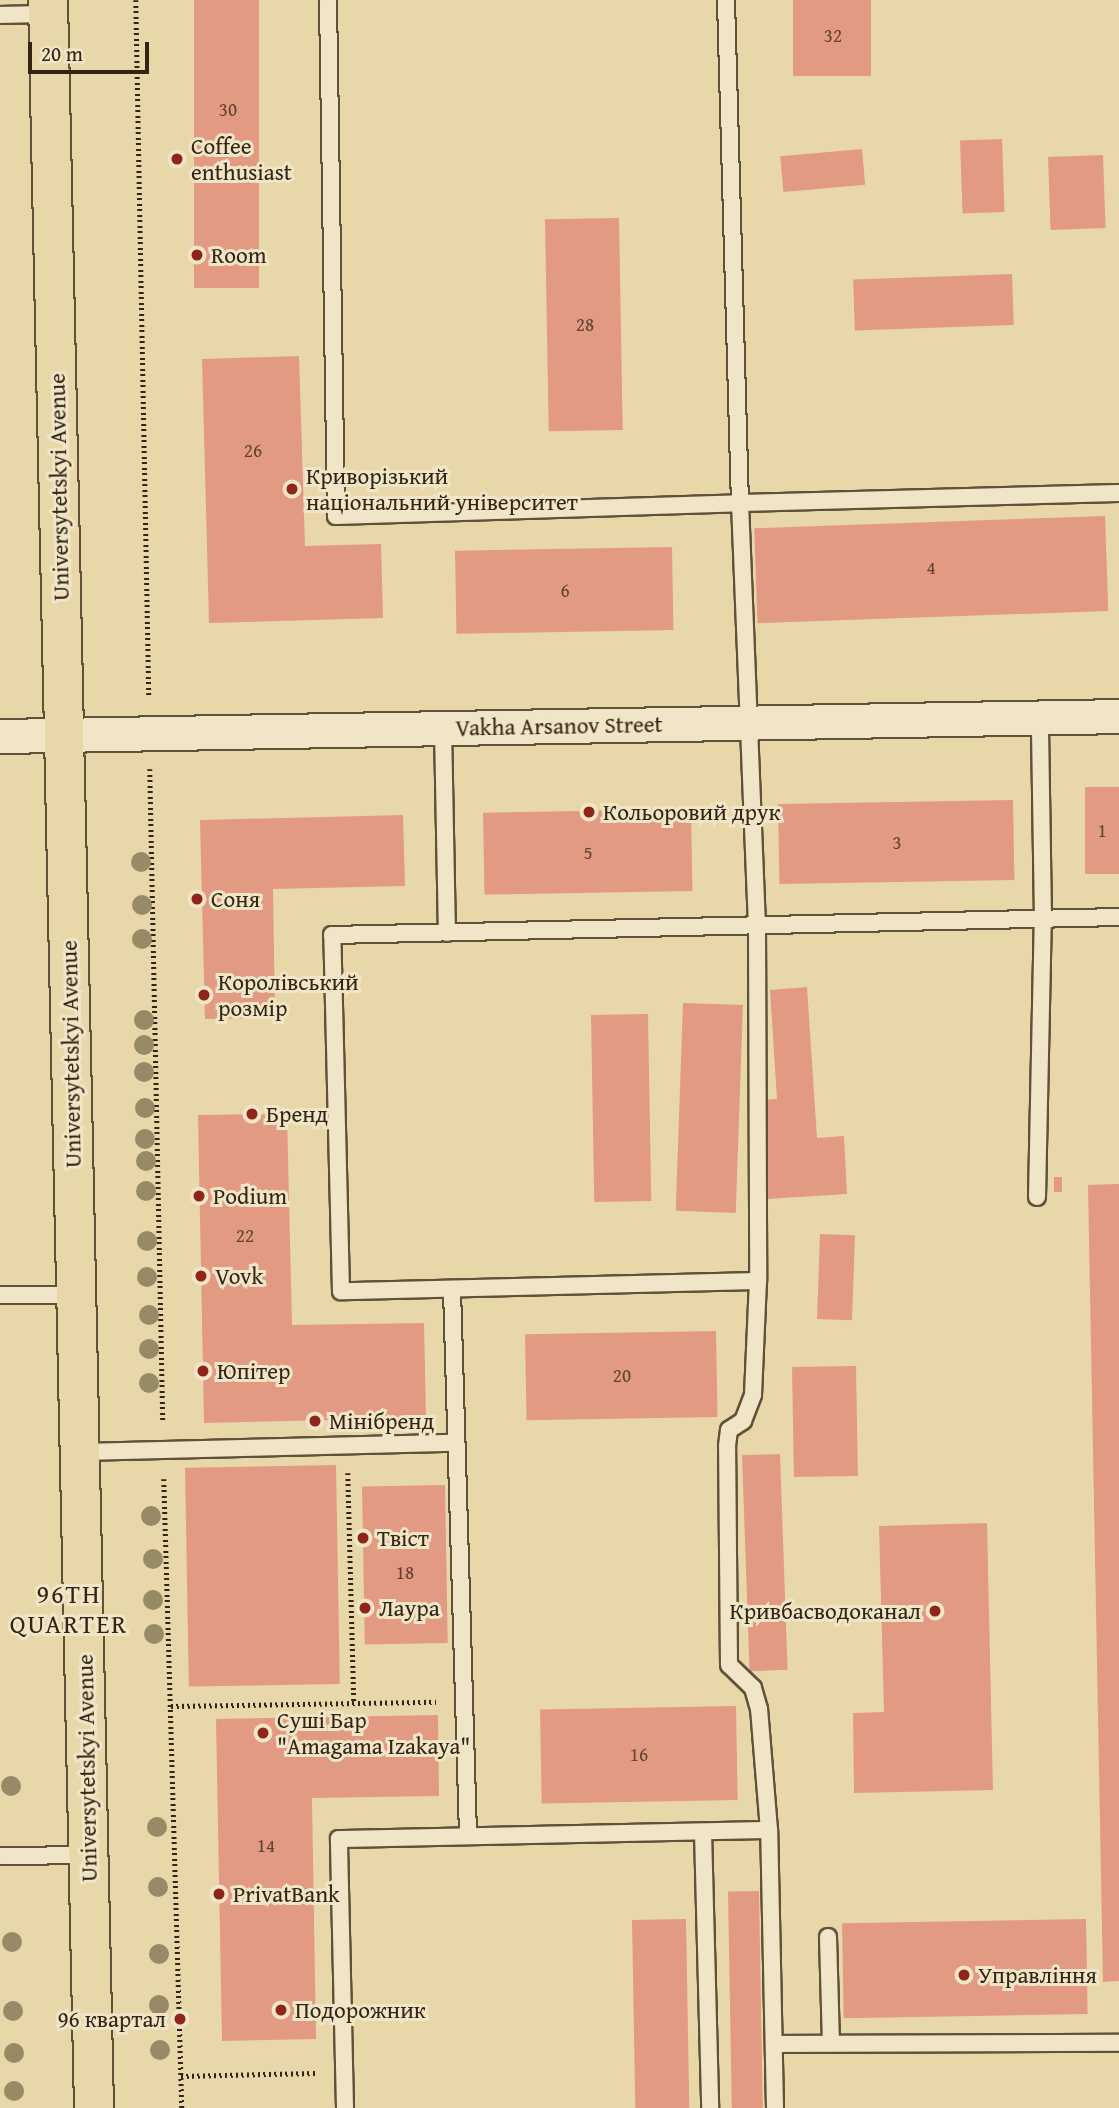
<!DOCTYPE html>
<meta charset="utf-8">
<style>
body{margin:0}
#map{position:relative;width:1119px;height:2108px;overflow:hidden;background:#e8d8a9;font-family:"Gentium Book Plus",serif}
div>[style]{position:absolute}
.building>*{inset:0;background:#e39a83;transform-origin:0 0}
.path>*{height:4.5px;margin-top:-2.25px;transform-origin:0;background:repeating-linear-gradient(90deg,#332414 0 2px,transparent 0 5.5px)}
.roads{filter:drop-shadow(2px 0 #605139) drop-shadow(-2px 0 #605139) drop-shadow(0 2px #605139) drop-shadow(0 -2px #605139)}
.service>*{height:16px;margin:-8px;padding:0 8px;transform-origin:8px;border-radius:8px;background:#f0e6c7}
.minor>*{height:33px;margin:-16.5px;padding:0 16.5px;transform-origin:16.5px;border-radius:16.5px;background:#f0e6c7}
.primary>*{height:38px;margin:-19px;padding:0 19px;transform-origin:19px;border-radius:19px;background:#e8d8a9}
.trees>*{width:20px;height:20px;margin:-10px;border-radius:50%;background:#978a66}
.dots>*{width:19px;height:19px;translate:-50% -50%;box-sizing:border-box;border:4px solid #f0e6c7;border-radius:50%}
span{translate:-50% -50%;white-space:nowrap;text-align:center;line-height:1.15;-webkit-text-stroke:6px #f0e6c7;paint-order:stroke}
.number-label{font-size:19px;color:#5f4230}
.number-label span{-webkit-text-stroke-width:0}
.poi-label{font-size:23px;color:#332414}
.left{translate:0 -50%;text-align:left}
.right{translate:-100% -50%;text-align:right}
.street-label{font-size:23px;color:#332414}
.quarter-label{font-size:26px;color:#332414;letter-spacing:2px}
.scale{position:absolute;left:28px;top:42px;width:121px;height:32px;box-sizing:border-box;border:4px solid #332414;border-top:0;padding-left:9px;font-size:21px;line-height:24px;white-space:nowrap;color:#332414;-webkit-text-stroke:5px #f0e6c7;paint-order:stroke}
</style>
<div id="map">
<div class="building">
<div style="left:194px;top:0;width:65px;height:288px"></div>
<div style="left:793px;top:0;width:78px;height:76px"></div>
<div style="left:1002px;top:139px;width:73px;height:42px;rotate:88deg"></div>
<div style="left:862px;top:149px;width:36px;height:82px;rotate:85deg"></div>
<div style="left:1103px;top:155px;width:73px;height:55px;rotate:88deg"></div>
<div style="left:619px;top:218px;width:212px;height:74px;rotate:89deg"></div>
<div style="left:1012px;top:274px;width:51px;height:159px;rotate:88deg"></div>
<div style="clip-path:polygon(299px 356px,305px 546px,381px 544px,383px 618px,209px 623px,202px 359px)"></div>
<div style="left:1105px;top:516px;width:95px;height:351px;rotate:88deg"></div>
<div style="left:672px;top:547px;width:83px;height:217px;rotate:89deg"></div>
<div style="left:1119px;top:787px;width:87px;height:34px;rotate:90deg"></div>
<div style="left:1013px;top:800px;width:80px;height:235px;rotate:89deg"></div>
<div style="left:691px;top:809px;width:82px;height:208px;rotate:89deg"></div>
<div style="clip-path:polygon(403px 815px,405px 886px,273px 889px,275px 1018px,205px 1019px,200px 820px)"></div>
<div style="clip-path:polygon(807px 987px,817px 1138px,844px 1136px,847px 1194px,767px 1199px,761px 1100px,777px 1099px,770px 990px)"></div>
<div style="left:683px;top:1003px;width:60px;height:208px;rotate:2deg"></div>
<div style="left:648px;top:1014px;width:187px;height:57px;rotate:89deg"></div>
<div style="clip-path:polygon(287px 1114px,292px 1325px,424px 1323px,426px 1418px,204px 1423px,198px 1115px)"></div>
<div style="left:1054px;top:1177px;width:8px;height:15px"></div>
<div style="clip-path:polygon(1119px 1184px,1119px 1981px,1103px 1982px,1088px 1185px)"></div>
<div style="left:820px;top:1234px;width:35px;height:85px;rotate:2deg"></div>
<div style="left:716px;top:1331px;width:86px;height:191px;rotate:89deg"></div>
<div style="left:856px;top:1366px;width:110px;height:64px;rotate:89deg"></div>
<div style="left:780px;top:1454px;width:216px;height:38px;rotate:88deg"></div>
<div style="left:336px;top:1465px;width:219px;height:151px;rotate:89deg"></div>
<div style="left:445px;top:1485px;width:158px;height:83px;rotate:89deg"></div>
<div style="clip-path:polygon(987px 1523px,993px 1790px,854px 1793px,853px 1713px,884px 1712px,879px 1526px)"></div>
<div style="left:736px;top:1706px;width:94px;height:196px;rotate:89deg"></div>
<div style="clip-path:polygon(438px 1715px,439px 1796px,312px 1798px,316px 2039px,222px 2041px,216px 1719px)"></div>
<div style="left:759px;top:1891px;width:217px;height:31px;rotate:89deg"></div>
<div style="left:686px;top:1919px;width:189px;height:54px;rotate:89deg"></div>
<div style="left:1086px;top:1919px;width:95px;height:244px;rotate:89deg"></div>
</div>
<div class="path">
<div style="left:136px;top:0;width:697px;rotate:88.93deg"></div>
<div style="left:150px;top:769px;width:652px;rotate:88.86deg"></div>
<div style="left:348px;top:1473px;width:230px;rotate:88.5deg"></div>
<div style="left:164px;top:1479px;width:629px;rotate:88.36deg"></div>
<div style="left:171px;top:1706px;width:265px;rotate:-0.9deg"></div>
<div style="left:181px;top:2076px;width:136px;rotate:-1.3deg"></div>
</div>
<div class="roads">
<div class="service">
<div style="left:328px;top:0;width:516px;rotate:89.11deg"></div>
<div style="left:336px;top:516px;width:404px;rotate:-1.8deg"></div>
<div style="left:740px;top:503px;width:423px;rotate:87.7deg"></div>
<div style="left:757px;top:926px;width:355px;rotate:89.8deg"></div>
<div style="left:726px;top:0;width:503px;rotate:88.41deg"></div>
<div style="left:740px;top:503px;width:379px;rotate:-1.5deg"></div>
<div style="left:0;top:15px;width:48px;rotate:-1.2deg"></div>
<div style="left:443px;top:728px;width:205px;rotate:88.9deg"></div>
<div style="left:1037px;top:1197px;width:278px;rotate:-88.8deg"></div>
<div style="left:1043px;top:919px;width:202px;rotate:-90.9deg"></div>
<div style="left:452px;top:1289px;width:547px;rotate:88.32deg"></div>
<div style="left:0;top:1295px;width:76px"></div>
<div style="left:80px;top:1452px;width:376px;rotate:-1.4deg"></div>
<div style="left:703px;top:1832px;width:276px;rotate:88.5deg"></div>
<div style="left:0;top:1856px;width:89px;rotate:-0.6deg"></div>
<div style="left:828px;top:1937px;width:106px;rotate:88.4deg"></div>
<div style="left:774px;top:2044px;width:345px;rotate:-0.2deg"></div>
<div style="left:345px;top:2108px;width:269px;rotate:-91.3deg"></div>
<div style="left:339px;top:1839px;width:430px;rotate:-1.2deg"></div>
<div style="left:775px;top:2108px;width:278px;rotate:-91.2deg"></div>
<div style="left:769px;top:1830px;width:121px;rotate:-94.7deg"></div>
<div style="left:759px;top:1709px;width:22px;rotate:-106deg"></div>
<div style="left:753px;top:1688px;width:33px;rotate:-136deg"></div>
<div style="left:729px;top:1665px;width:219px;rotate:-90.5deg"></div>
<div style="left:727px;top:1446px;width:16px;rotate:-83deg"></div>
<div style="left:729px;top:1430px;width:17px;rotate:-33deg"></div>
<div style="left:743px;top:1421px;width:28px;rotate:-69deg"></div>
<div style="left:753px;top:1395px;width:114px;rotate:-87.5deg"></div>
<div style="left:758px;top:1281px;width:417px;rotate:178.6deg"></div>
<div style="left:341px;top:1291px;width:356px;rotate:-91.4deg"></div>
<div style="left:332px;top:935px;width:787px;rotate:-1.31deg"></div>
</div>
<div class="minor">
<div style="left:0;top:736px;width:1119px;rotate:-1.02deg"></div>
</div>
<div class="primary">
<div style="left:48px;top:0;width:2109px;rotate:88.75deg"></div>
</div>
</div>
<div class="trees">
<div style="left:141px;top:862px"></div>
<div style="left:142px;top:905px"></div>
<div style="left:142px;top:939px"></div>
<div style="left:144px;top:1020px"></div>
<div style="left:144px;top:1045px"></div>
<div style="left:144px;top:1072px"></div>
<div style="left:145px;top:1108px"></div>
<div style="left:145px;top:1139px"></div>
<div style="left:146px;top:1161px"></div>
<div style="left:146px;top:1191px"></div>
<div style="left:147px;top:1241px"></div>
<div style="left:147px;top:1277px"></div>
<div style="left:149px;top:1315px"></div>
<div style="left:149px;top:1349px"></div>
<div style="left:149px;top:1383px"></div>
<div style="left:151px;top:1516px"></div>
<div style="left:153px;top:1559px"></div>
<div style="left:153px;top:1600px"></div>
<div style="left:154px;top:1634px"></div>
<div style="left:11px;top:1786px"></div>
<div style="left:157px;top:1827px"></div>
<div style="left:158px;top:1887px"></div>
<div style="left:12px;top:1942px"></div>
<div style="left:159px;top:1954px"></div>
<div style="left:159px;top:2005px"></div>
<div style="left:13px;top:2011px"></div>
<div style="left:160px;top:2050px"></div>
<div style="left:14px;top:2053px"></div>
<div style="left:14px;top:2091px"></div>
</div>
<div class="dots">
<div style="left:177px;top:159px;background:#8f2418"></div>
<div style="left:197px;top:255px;background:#8f2418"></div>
<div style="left:292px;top:489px;background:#8f2418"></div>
<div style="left:589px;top:812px;background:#8f2418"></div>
<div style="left:197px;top:899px;background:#8f2418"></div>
<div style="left:204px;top:995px;background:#8f2418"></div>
<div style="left:252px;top:1114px;background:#8f2418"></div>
<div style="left:199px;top:1196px;background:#8f2418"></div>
<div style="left:201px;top:1276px;background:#8f2418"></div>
<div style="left:203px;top:1371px;background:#8f2418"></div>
<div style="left:315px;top:1421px;background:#8f2418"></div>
<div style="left:363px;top:1538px;background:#8f2418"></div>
<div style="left:365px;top:1608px;background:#8f2418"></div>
<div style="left:935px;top:1611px;background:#8f2418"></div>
<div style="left:263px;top:1733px;background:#8f2418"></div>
<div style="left:219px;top:1894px;background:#8f2418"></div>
<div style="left:964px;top:1975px;background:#8f2418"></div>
<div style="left:281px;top:2010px;background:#8f2418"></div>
<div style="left:180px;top:2019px;background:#8f2418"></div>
</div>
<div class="number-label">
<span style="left:833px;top:36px">32</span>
<span style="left:228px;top:110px">30</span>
<span style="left:585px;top:325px">28</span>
<span style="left:253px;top:451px">26</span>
<span style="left:931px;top:568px">4</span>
<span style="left:565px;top:591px">6</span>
<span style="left:1102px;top:831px">1</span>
<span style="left:897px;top:843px">3</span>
<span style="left:588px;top:853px">5</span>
<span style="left:245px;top:1236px">22</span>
<span style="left:622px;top:1376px">20</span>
<span style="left:405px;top:1573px">18</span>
<span style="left:639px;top:1755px">16</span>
<span style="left:266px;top:1846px">14</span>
</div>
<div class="poi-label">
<span class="left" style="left:191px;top:159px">Coffee<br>enthusiast</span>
<span class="left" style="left:211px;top:255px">Room</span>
<span class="left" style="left:306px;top:489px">Криворізький<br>національний університет</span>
<span class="left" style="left:603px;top:812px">Кольоровий друк</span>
<span class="left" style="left:211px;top:899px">Соня</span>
<span class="left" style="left:218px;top:995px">Королівський<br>розмір</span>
<span class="left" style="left:266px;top:1114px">Бренд</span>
<span class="left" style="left:213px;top:1196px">Podium</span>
<span class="left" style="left:215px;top:1276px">Vovk</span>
<span class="left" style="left:217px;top:1371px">Юпітер</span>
<span class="left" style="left:329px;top:1421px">Мінібренд</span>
<span class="left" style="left:377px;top:1538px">Твіст</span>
<span class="left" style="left:379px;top:1608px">Лаура</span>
<span class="right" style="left:921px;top:1611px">Кривбасводоканал</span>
<span class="left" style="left:277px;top:1733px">Суші Бар<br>"Amagama Izakaya"</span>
<span class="left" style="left:233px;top:1894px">PrivatBank</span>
<span class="left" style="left:978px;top:1975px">Управління</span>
<span class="left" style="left:295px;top:2010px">Подорожник</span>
<span class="right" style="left:166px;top:2019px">96 квартал</span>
</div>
<div class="street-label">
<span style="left:59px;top:487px;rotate:-91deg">Universytetskyi Avenue</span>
<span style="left:559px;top:726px;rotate:-1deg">Vakha Arsanov Street</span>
<span style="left:71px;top:1054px;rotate:-91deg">Universytetskyi Avenue</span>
<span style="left:87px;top:1768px;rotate:-91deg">Universytetskyi Avenue</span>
</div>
<div class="quarter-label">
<span style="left:69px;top:1609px">96TH<br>QUARTER</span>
</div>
<div class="scale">20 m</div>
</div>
